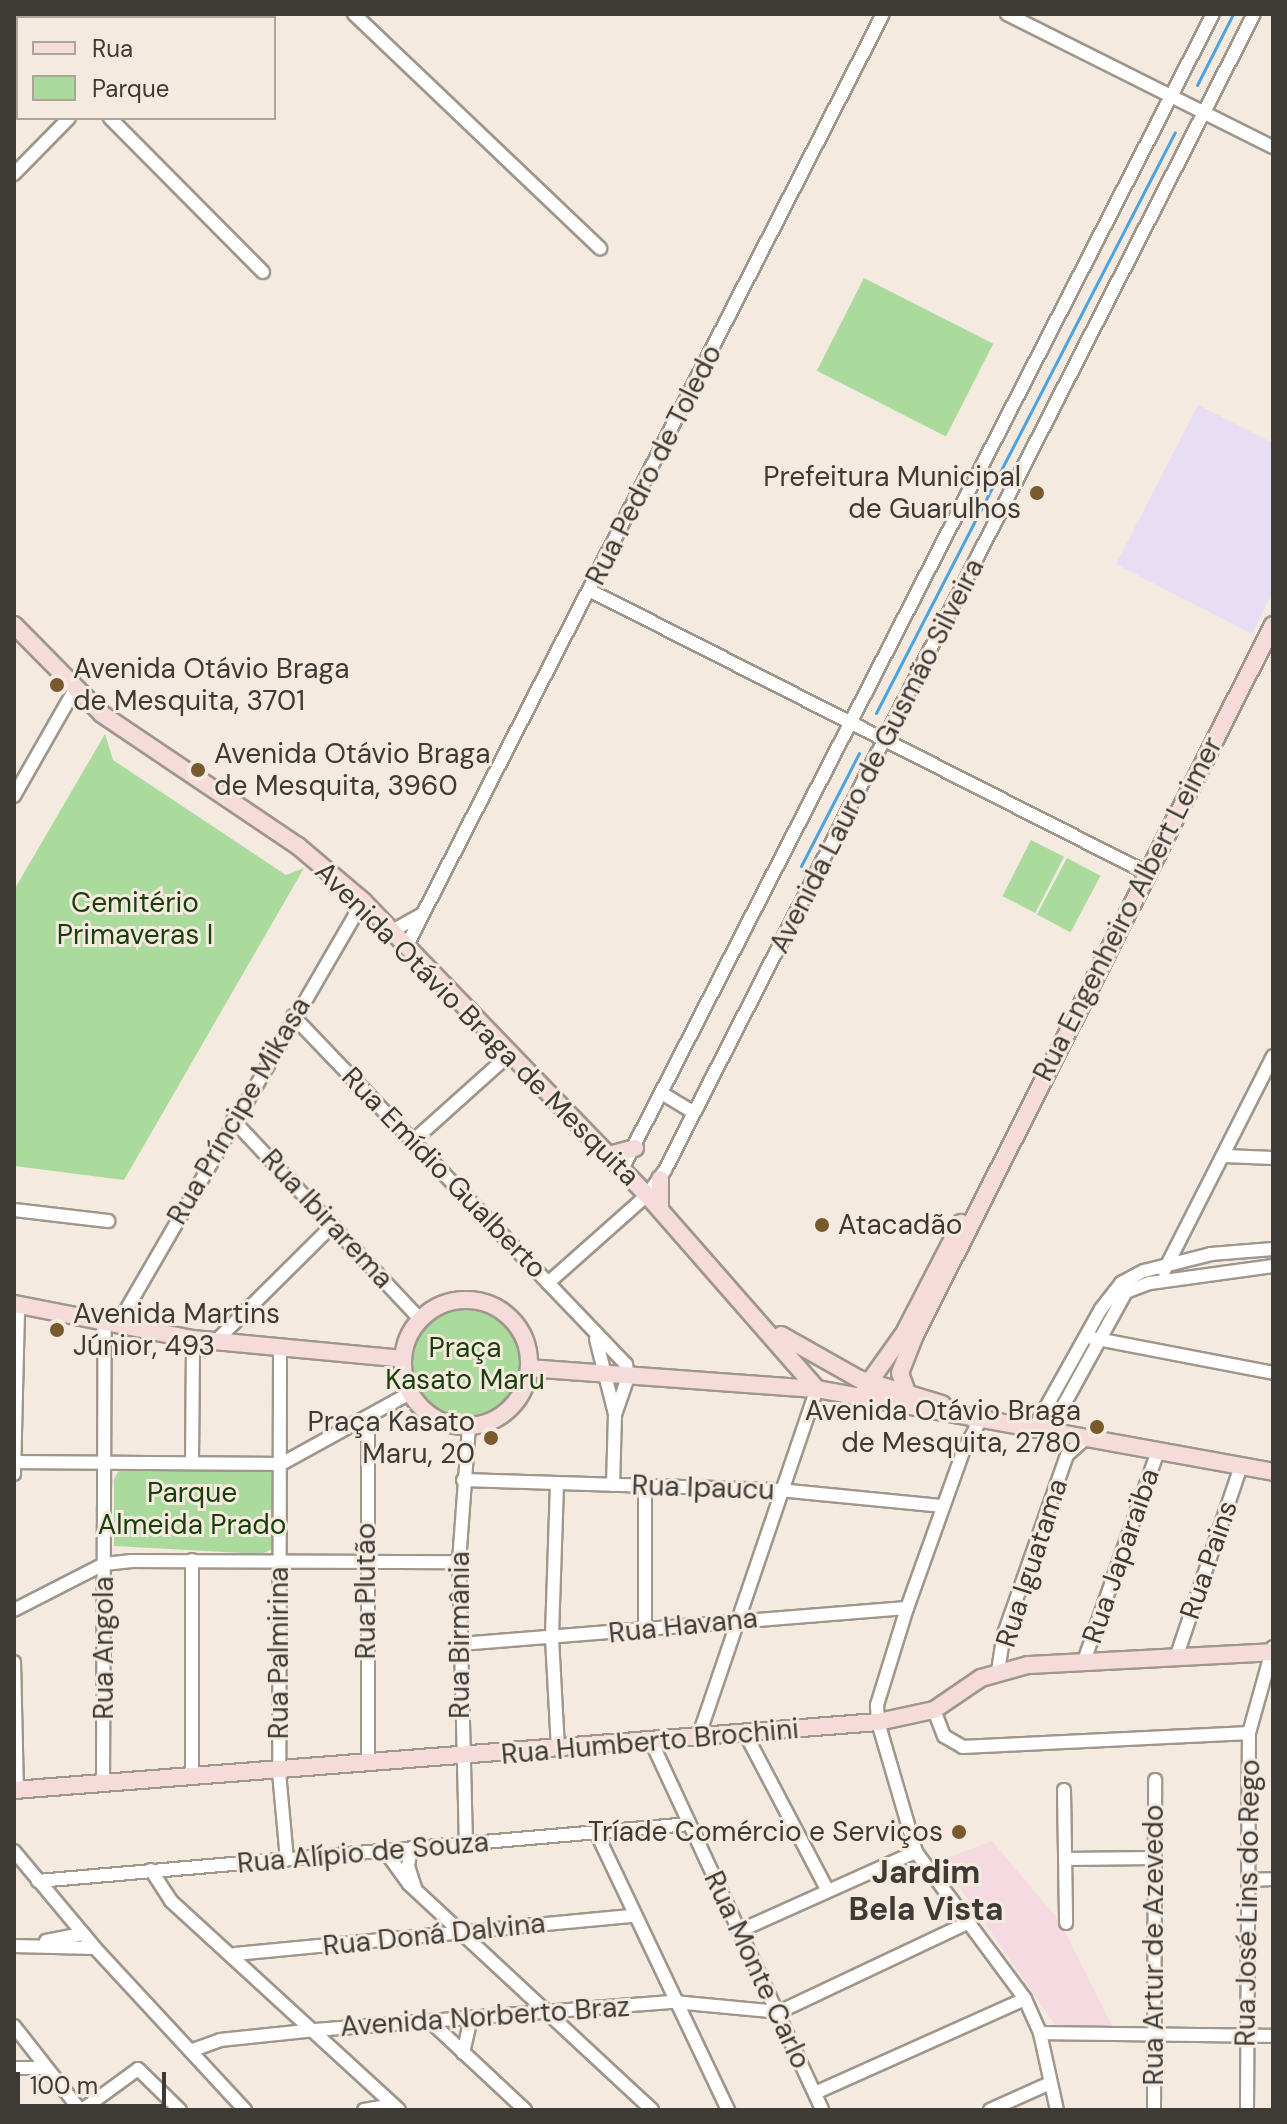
<!DOCTYPE html>
<meta charset="utf-8">
<style>
body{margin:0}
#map{position:relative;width:1287px;height:2124px;overflow:hidden;background:#f4eae0;font-family:"DM Sans",sans-serif}
div>[style]{position:absolute}
.industrial>*{inset:0;background:#e7def3}
.education>*{inset:0;background:#f5dbe1}
.green>*{inset:0;background:#abda9d;transform-origin:0 0}
.round{border-radius:50%}
.stream>*{height:3px;margin:-1.5px;padding:0 1.5px;transform-origin:1.5px;border-radius:1.5px;background:#4ba4e0}
.roads{filter:drop-shadow(2px 0 #9f968c) drop-shadow(-2px 0 #9f968c) drop-shadow(0 2px #9f968c) drop-shadow(0 -2px #9f968c)}
.street>*{height:12px;margin:-6px;padding:0 6px;transform-origin:6px;border-radius:6px;background:#fff}
.secondary>*{height:16px;margin:-8px;padding:0 8px;transform-origin:8px;border-radius:8px;background:#f6dbdb}
.secondary>.ring{margin:-8px;padding:0;box-sizing:content-box;background:none;border:16px solid #f6dbdb;border-radius:50%}
.dots>*{width:22px;height:22px;translate:-50% -50%;box-sizing:border-box;border:4px solid #f4eae0;border-radius:50%}
span{translate:-50% -50%;white-space:nowrap;text-align:center;line-height:1.15;-webkit-text-stroke:6px #f4eae0;paint-order:stroke}
.street-label{font-size:28px;color:#3e3a36}
.poi-label{font-size:28px;color:#3e3a36}
.right{translate:-100% -50%;text-align:right}
.left{translate:0 -50%;text-align:left}
.park-label{font-size:28px;color:#193f09}
.quarter-label{font-size:32px;color:#3e3a36;font-weight:700}
.frame{position:absolute;inset:0;border:16px solid #3e3a36;pointer-events:none}
.legend{position:absolute;left:16px;top:16px;width:260px;height:104px;box-sizing:border-box;background:#f4eae0;border:2px solid #aba49c;margin:0;padding:10px 14px;list-style:none;font-size:24px;color:#3e3a36}
.legend li{display:flex;align-items:center;gap:16px;height:40px}
.legend b{width:40px;border:2px solid #aba49c}
.scale{position:absolute;left:16px;top:2072px;width:150px;height:36px;box-sizing:border-box;border:4px solid #3e3a36;border-top:0;padding-left:10px;font-size:24px;line-height:28px;white-space:nowrap;color:#3e3a36;-webkit-text-stroke:6px #f4eae0;paint-order:stroke}
</style>
<div id="map">
<div class="industrial">
<div style="clip-path:polygon(1198px 405px,1273px 443px,1273px 592px,1252px 634px,1116px 564px)"></div>
</div>
<div class="education">
<div style="clip-path:polygon(992px 1841px,1059px 1920px,1112px 2026px,1055px 2025px,941px 1860px)"></div>
</div>
<div class="green">
<div style="left:864px;top:278px;width:145px;height:104px;rotate:27deg"></div>
<div style="clip-path:polygon(105px 734px,113px 760px,286px 875px,304px 868px,124px 1180px,14px 1166px,14px 890px)"></div>
<div style="left:1031px;top:840px;width:37px;height:63px;rotate:27deg"></div>
<div style="left:1067px;top:858px;width:38px;height:64px;rotate:28deg"></div>
<div class="round" style="left:403px;top:1300px;width:126px;height:126px"></div>
<div style="clip-path:polygon(121px 1467px,270px 1470px,275px 1478px,274px 1548px,262px 1554px,114px 1546px,114px 1479px)"></div>
</div>
<div class="stream">
<div style="left:1197px;top:85px;width:80px;rotate:-63.1deg"></div>
<div style="left:876px;top:713px;width:653px;rotate:-62.77deg"></div>
<div style="left:801px;top:866px;width:127px;rotate:-62.8deg"></div>
</div>
<div class="roads">
<div class="street">
<div style="left:354px;top:14px;width:340px;rotate:43.6deg"></div>
<div style="left:1007px;top:14px;width:297px;rotate:26.6deg"></div>
<div style="left:153px;top:18px;width:5px;rotate:-53deg"></div>
<div style="left:14px;top:33px;width:6px;rotate:45deg"></div>
<div style="left:110px;top:118px;width:217px;rotate:45.2deg"></div>
<div style="left:14px;top:174px;width:78px;rotate:-45.5deg"></div>
<div style="left:589px;top:590px;width:626px;rotate:26.89deg"></div>
<div style="left:14px;top:796px;width:121px;rotate:-60.3deg"></div>
<div style="left:392px;top:931px;width:33px;rotate:-29deg"></div>
<div style="left:406px;top:947px;width:1048px;rotate:-62.92deg"></div>
<div style="left:293px;top:1016px;width:482px;rotate:46.3deg"></div>
<div style="left:626px;top:1364px;width:13px;rotate:81deg"></div>
<div style="left:628px;top:1377px;width:39px;rotate:109deg"></div>
<div style="left:663px;top:1094px;width:35px;rotate:31deg"></div>
<div style="left:233px;top:1120px;width:273px;rotate:46.8deg"></div>
<div style="left:414px;top:1140px;width:129px;rotate:-41.9deg"></div>
<div style="left:1224px;top:1156px;width:49px;rotate:2.3deg"></div>
<div style="left:622px;top:1169px;width:1297px;rotate:-62.9deg"></div>
<div style="left:14px;top:1210px;width:95px;rotate:6.7deg"></div>
<div style="left:1164px;top:1271px;width:241px;rotate:-63.1deg"></div>
<div style="left:548px;top:1283px;width:132px;rotate:-41.6deg"></div>
<div style="left:647px;top:1195px;width:31px;rotate:-54deg"></div>
<div style="left:665px;top:1170px;width:1297px;rotate:-63deg"></div>
<div style="left:118px;top:1324px;width:489px;rotate:-59.9deg"></div>
<div style="left:1092px;top:1338px;width:184px;rotate:10.9deg"></div>
<div style="left:596px;top:1339px;width:77px;rotate:75.8deg"></div>
<div style="left:615px;top:1414px;width:71px;rotate:91.6deg"></div>
<div style="left:215px;top:1342px;width:166px;rotate:-44.8deg"></div>
<div style="left:280px;top:1349px;width:423px;rotate:90.1deg"></div>
<div style="left:279px;top:1772px;width:88px;rotate:84.8deg"></div>
<div style="left:982px;top:1417px;width:37px;rotate:119deg"></div>
<div style="left:964px;top:1449px;width:169px;rotate:109.7deg"></div>
<div style="left:907px;top:1608px;width:102px;rotate:107.2deg"></div>
<div style="left:877px;top:1705px;width:17px;rotate:87deg"></div>
<div style="left:878px;top:1722px;width:135px;rotate:73.7deg"></div>
<div style="left:916px;top:1852px;width:183px;rotate:53.4deg"></div>
<div style="left:1025px;top:1999px;width:37px;rotate:66deg"></div>
<div style="left:1040px;top:2033px;width:79px;rotate:77.6deg"></div>
<div style="left:1035px;top:1427px;width:135px;rotate:-60.8deg"></div>
<div style="left:1101px;top:1309px;width:33px;rotate:-52deg"></div>
<div style="left:1121px;top:1283px;width:26px;rotate:-28deg"></div>
<div style="left:1144px;top:1271px;width:69px;rotate:-14.2deg"></div>
<div style="left:1211px;top:1254px;width:62px;rotate:-4.6deg"></div>
<div style="left:1050px;top:1430px;width:158px;rotate:-61.2deg"></div>
<div style="left:1126px;top:1292px;width:26px;rotate:-21deg"></div>
<div style="left:1150px;top:1283px;width:124px;rotate:-7.9deg"></div>
<div style="left:14px;top:1462px;width:267px;rotate:0.4deg"></div>
<div style="left:281px;top:1464px;width:147px;rotate:-28.8deg"></div>
<div style="left:192px;top:1462px;width:123px;rotate:-89.5deg"></div>
<div style="left:14px;top:1474px;width:169px;rotate:-88.6deg"></div>
<div style="left:463px;top:1480px;width:316px;rotate:1.8deg"></div>
<div style="left:779px;top:1490px;width:165px;rotate:5.6deg"></div>
<div style="left:557px;top:1484px;width:154px;rotate:91.9deg"></div>
<div style="left:552px;top:1638px;width:112px;rotate:86.9deg"></div>
<div style="left:645px;top:1487px;width:144px;rotate:90deg"></div>
<div style="left:192px;top:1560px;width:218px;rotate:90deg"></div>
<div style="left:14px;top:1610px;width:101px;rotate:-27.1deg"></div>
<div style="left:104px;top:1564px;width:28px;rotate:-6deg"></div>
<div style="left:132px;top:1561px;width:327px;rotate:0.2deg"></div>
<div style="left:460px;top:1644px;width:448px;rotate:-4.6deg"></div>
<div style="left:1177px;top:1655px;width:200px;rotate:-71.3deg"></div>
<div style="left:1084px;top:1661px;width:223px;rotate:-70.6deg"></div>
<div style="left:14px;top:1662px;width:128px;rotate:88.7deg"></div>
<div style="left:998px;top:1671px;width:37px;rotate:-81deg"></div>
<div style="left:1004px;top:1634px;width:190px;rotate:-70.6deg"></div>
<div style="left:1067px;top:1455px;width:27px;rotate:-42deg"></div>
<div style="left:934px;top:1710px;width:28px;rotate:69deg"></div>
<div style="left:944px;top:1736px;width:22px;rotate:30deg"></div>
<div style="left:963px;top:1747px;width:286px;rotate:-2.8deg"></div>
<div style="left:746px;top:1735px;width:176px;rotate:62.3deg"></div>
<div style="left:698px;top:1738px;width:369px;rotate:-71.2deg"></div>
<div style="left:652px;top:1743px;width:404px;rotate:65.1deg"></div>
<div style="left:368px;top:1763px;width:345px;rotate:-90deg"></div>
<div style="left:103px;top:1784px;width:463px;rotate:-89.8deg"></div>
<div style="left:1064px;top:1790px;width:133px;rotate:89.1deg"></div>
<div style="left:597px;top:1834px;width:306px;rotate:64.6deg"></div>
<div style="left:466px;top:1845px;width:283px;rotate:-91.4deg"></div>
<div style="left:459px;top:1562px;width:136px;rotate:-85.8deg"></div>
<div style="left:411px;top:1849px;width:17px;rotate:100deg"></div>
<div style="left:408px;top:1866px;width:22px;rotate:72deg"></div>
<div style="left:14px;top:1851px;width:126px;rotate:50.1deg"></div>
<div style="left:95px;top:1948px;width:221px;rotate:47.2deg"></div>
<div style="left:385px;top:1851px;width:41px;rotate:54deg"></div>
<div style="left:409px;top:1884px;width:332px;rotate:42.9deg"></div>
<div style="left:1065px;top:1859px;width:89px;rotate:-0.6deg"></div>
<div style="left:151px;top:1870px;width:37px;rotate:57deg"></div>
<div style="left:171px;top:1901px;width:309px;rotate:42.5deg"></div>
<div style="left:1248px;top:1880px;width:25px;rotate:-2deg"></div>
<div style="left:38px;top:1881px;width:653px;rotate:-5deg"></div>
<div style="left:739px;top:1931px;width:194px;rotate:-24.1deg"></div>
<div style="left:46px;top:1941px;width:38px;rotate:-11deg"></div>
<div style="left:14px;top:1946px;width:81px;rotate:1.4deg"></div>
<div style="left:235px;top:1954px;width:400px;rotate:-5.5deg"></div>
<div style="left:431px;top:2022px;width:129px;rotate:43.1deg"></div>
<div style="left:14px;top:2026px;width:107px;rotate:51.8deg"></div>
<div style="left:1040px;top:2033px;width:233px;rotate:0.7deg"></div>
<div style="left:193px;top:2050px;width:29px;rotate:-20deg"></div>
<div style="left:220px;top:2040px;width:96px;rotate:-6deg"></div>
<div style="left:315px;top:2030px;width:360px;rotate:-4.5deg"></div>
<div style="left:674px;top:2002px;width:105px;rotate:5.4deg"></div>
<div style="left:779px;top:2012px;width:208px;rotate:-25.3deg"></div>
<div style="left:463px;top:2053px;width:36px;rotate:-77deg"></div>
<div style="left:14px;top:2068px;width:31px"></div>
<div style="left:815px;top:2093px;width:230px;rotate:-24.1deg"></div>
<div style="left:82px;top:2110px;width:69px;rotate:-36.2deg"></div>
<div style="left:138px;top:2069px;width:59px;rotate:44.3deg"></div>
<div style="left:364px;top:2110px;width:29px;rotate:-10deg"></div>
<div style="left:990px;top:2110px;width:66px;rotate:-24.2deg"></div>
<div style="left:1154px;top:2110px;width:330px;rotate:-89.8deg"></div>
<div style="left:1247px;top:2110px;width:377px;rotate:-89.7deg"></div>
<div style="left:1249px;top:1733px;width:89px;rotate:-74.4deg"></div>
</div>
<div class="secondary">
<div style="left:14px;top:625px;width:125px;rotate:45.3deg"></div>
<div style="left:102px;top:714px;width:236px;rotate:34deg"></div>
<div style="left:298px;top:846px;width:85px;rotate:40.2deg"></div>
<div style="left:363px;top:901px;width:409px;rotate:46deg"></div>
<div style="left:647px;top:1195px;width:258px;rotate:48.8deg"></div>
<div style="left:609px;top:1155px;width:27px;rotate:-15deg"></div>
<div style="left:660px;top:1209px;width:30px;rotate:-90deg"></div>
<div class="ring" style="left:403px;top:1300px;width:110px;height:110px"></div>
<div style="left:14px;top:1304px;width:182px;rotate:11.1deg"></div>
<div style="left:193px;top:1339px;width:211px;rotate:5.4deg"></div>
<div style="left:781px;top:1335px;width:90px;rotate:29.4deg"></div>
<div style="left:859px;top:1379px;width:87px;rotate:16.8deg"></div>
<div style="left:900px;top:1341px;width:133px;rotate:-62.7deg"></div>
<div style="left:529px;top:1368px;width:289px;rotate:4.2deg"></div>
<div style="left:817px;top:1389px;width:463px;rotate:10.3deg"></div>
<div style="left:865px;top:1388px;width:64px;rotate:-54.6deg"></div>
<div style="left:908px;top:1395px;width:23px;rotate:-110deg"></div>
<div style="left:900px;top:1373px;width:41px;rotate:-68.5deg"></div>
<div style="left:915px;top:1335px;width:795px;rotate:-63.24deg"></div>
<div style="left:14px;top:1790px;width:867px;rotate:-4.5deg"></div>
<div style="left:878px;top:1722px;width:57px;rotate:-12.1deg"></div>
<div style="left:934px;top:1710px;width:57px;rotate:-34.2deg"></div>
<div style="left:981px;top:1678px;width:49px;rotate:-15.5deg"></div>
<div style="left:1028px;top:1665px;width:245px;rotate:-3deg"></div>
</div>
</div>
<div class="dots">
<div style="left:1037px;top:493px;background:#785a2e"></div>
<div style="left:57px;top:685px;background:#785a2e"></div>
<div style="left:198px;top:770px;background:#785a2e"></div>
<div style="left:822px;top:1225px;background:#785a2e"></div>
<div style="left:57px;top:1330px;background:#785a2e"></div>
<div style="left:1097px;top:1427px;background:#785a2e"></div>
<div style="left:491px;top:1438px;background:#785a2e"></div>
<div style="left:959px;top:1832px;background:#785a2e"></div>
</div>
<div class="street-label">
<span style="left:654px;top:465px;rotate:-63deg">Rua Pedro de Toledo</span>
<span style="left:877px;top:756px;rotate:-63deg">Avenida Lauro de Gusmão Silveira</span>
<span style="left:1128px;top:909px;rotate:-63deg">Rua Engenheiro Albert Leimer</span>
<span style="left:477px;top:1024px;rotate:45deg">Avenida Otávio Braga de Mesquita</span>
<span style="left:239px;top:1111px;rotate:-60deg">Rua Príncipe Mikasa</span>
<span style="left:444px;top:1173px;rotate:46deg">Rua Emídio Gualberto</span>
<span style="left:327px;top:1219px;rotate:47deg">Rua Ibirarema</span>
<span style="left:703px;top:1488px;rotate:2deg">Rua Ipaucu</span>
<span style="left:1121px;top:1556px;rotate:-71deg">Rua Japaraiba</span>
<span style="left:1209px;top:1560px;rotate:-71deg">Rua Pains</span>
<span style="left:1032px;top:1563px;rotate:-72deg">Rua Iguatama</span>
<span style="left:366px;top:1591px;rotate:-90deg">Rua Plutão</span>
<span style="left:683px;top:1626px;rotate:-6deg">Rua Havana</span>
<span style="left:460px;top:1635px;rotate:-90deg">Rua Birmânia</span>
<span style="left:104px;top:1648px;rotate:-90deg">Rua Angola</span>
<span style="left:279px;top:1653px;rotate:-90deg">Rua Palmirina</span>
<span style="left:650px;top:1742px;rotate:-5deg">Rua Humberto Brochini</span>
<span style="left:363px;top:1853px;rotate:-5deg">Rua Alípio de Souza</span>
<span style="left:1248px;top:1903px;rotate:-89deg">Rua José Lins do Rego</span>
<span style="left:434px;top:1935px;rotate:-6deg">Rua Doná Dalvina</span>
<span style="left:1154px;top:1945px;rotate:-90deg">Rua Artur de Azevedo</span>
<span style="left:757px;top:1970px;rotate:65deg">Rua Monte Carlo</span>
<span style="left:485px;top:2017px;rotate:-4deg">Avenida Norberto Braz</span>
</div>
<div class="poi-label">
<span class="right" style="left:1021px;top:493px">Prefeitura Municipal<br>de Guarulhos</span>
<span class="left" style="left:73px;top:685px">Avenida Otávio Braga<br>de Mesquita, 3701</span>
<span class="left" style="left:214px;top:770px">Avenida Otávio Braga<br>de Mesquita, 3960</span>
<span class="left" style="left:838px;top:1225px">Atacadão</span>
<span class="left" style="left:73px;top:1330px">Avenida Martins<br>Júnior, 493</span>
<span class="right" style="left:1081px;top:1427px">Avenida Otávio Braga<br>de Mesquita, 2780</span>
<span class="right" style="left:475px;top:1438px">Praça Kasato<br>Maru, 20</span>
<span class="right" style="left:943px;top:1832px">Tríade Comércio e Serviços</span>
</div>
<div class="park-label">
<span style="left:135px;top:919px">Cemitério<br>Primaveras I</span>
<span style="left:465px;top:1364px">Praça<br>Kasato Maru</span>
<span style="left:192px;top:1509px">Parque<br>Almeida Prado</span>
</div>
<div class="quarter-label">
<span style="left:926px;top:1891px">Jardim<br>Bela Vista</span>
</div>
<div class="frame"></div>
<ul class="legend">
<li><b style="height:10px;background:#f6dbdb"></b>Rua</li>
<li><b style="height:22px;background:#abda9d"></b>Parque</li>
</ul>
<div class="scale">100 m</div>
</div>
